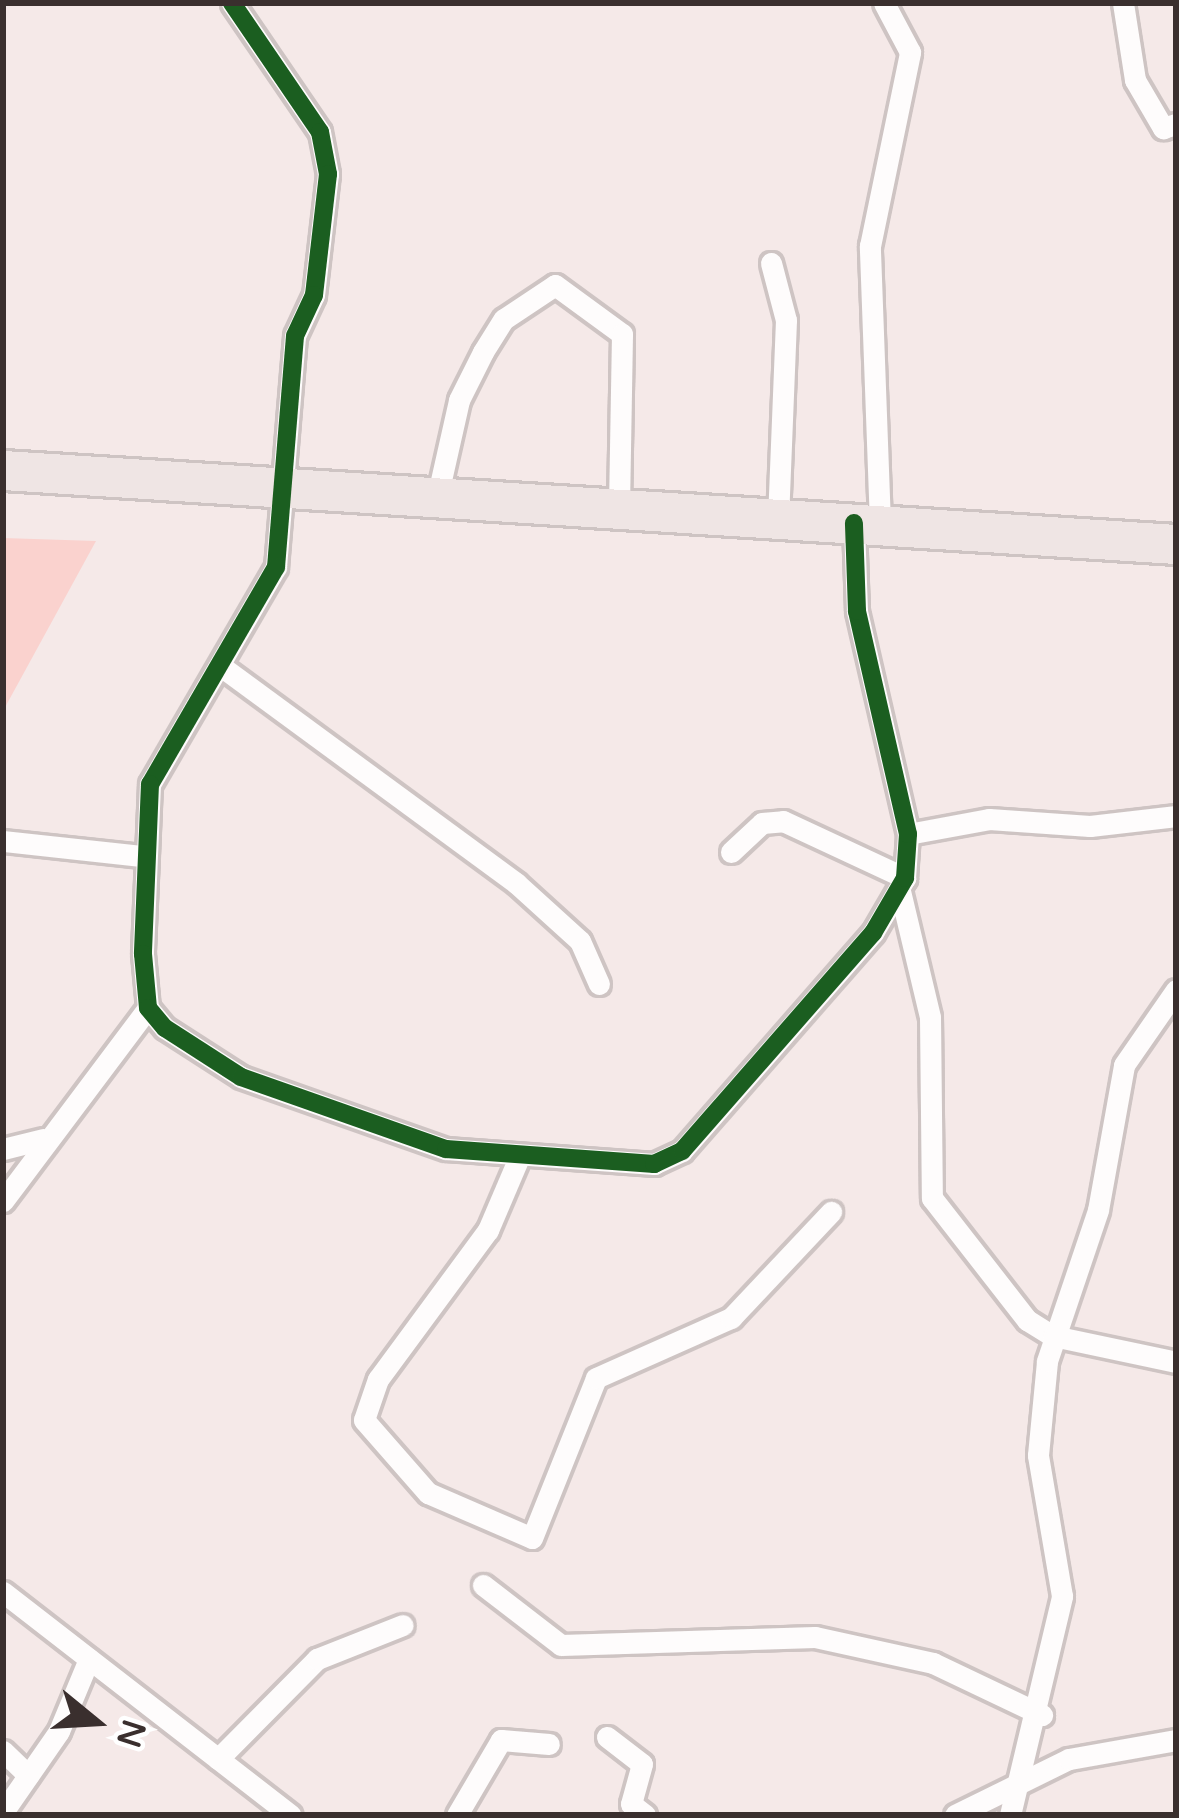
<!DOCTYPE html>
<style>
body{margin:0}
#map{position:relative;width:1179px;height:1818px;overflow:hidden;background:#f5e9e8;font-family:"Varela Round",sans-serif}
div>[style]{position:absolute}
.green>*{inset:0;background:#fad2ce}
.roads{filter:drop-shadow(3px 0 #cec4c3) drop-shadow(-3px 0 #cec4c3) drop-shadow(0 3px #cec4c3) drop-shadow(0 -3px #cec4c3)}
.street>*{height:21px;margin:-10.5px;padding:0 10.5px;transform-origin:10.5px;border-radius:10.5px;background:#fefcfc}
.highway>*{height:39px;margin:-19.5px;padding:0 19.5px;transform-origin:19.5px;border-radius:19.5px;background:#efe5e4}
.cycleway>*{height:18px;margin:-9px;padding:0 9px;transform-origin:9px;border-radius:9px;background:#1b5e20}
span{translate:-50% -50%;white-space:nowrap;text-align:center;line-height:1.15;-webkit-text-stroke:12px #fff;paint-order:stroke}
.frame{position:absolute;inset:0;border:6px solid #3a2f2e;pointer-events:none}
.north{position:absolute;left:36px;top:1662px;width:120px;height:120px;-webkit-text-stroke:9px #fff;paint-order:stroke;rotate:108deg;font-size:33px;font-weight:700;line-height:48px;text-align:center;color:#3a2f2e}
.north::after{content:'';display:block;margin:auto;width:42px;height:54px;background:#3a2f2e;clip-path:polygon(50% 0,100% 100%,50% 72%,0 100%)}
</style>
<div id="map">
<div class="green">
<div style="clip-path:polygon(3px 538px,96px 541px,3px 711px)"></div>
</div>
<div class="roads">
<div class="street">
<div style="left:232px;top:3px;width:156px;rotate:55.7deg"></div>
<div style="left:320px;top:132px;width:43px;rotate:79.2deg"></div>
<div style="left:328px;top:174px;width:122px;rotate:96.6deg"></div>
<div style="left:314px;top:295px;width:45px;rotate:114.9deg"></div>
<div style="left:295px;top:336px;width:232px;rotate:94.7deg"></div>
<div style="left:276px;top:567px;width:251px;rotate:120.1deg"></div>
<div style="left:150px;top:784px;width:170px;rotate:92.4deg"></div>
<div style="left:143px;top:954px;width:54px;rotate:84.7deg"></div>
<div style="left:148px;top:1008px;width:26px;rotate:50deg"></div>
<div style="left:165px;top:1028px;width:90px;rotate:32.8deg"></div>
<div style="left:241px;top:1077px;width:217px;rotate:19.4deg"></div>
<div style="left:446px;top:1149px;width:209px;rotate:4.1deg"></div>
<div style="left:654px;top:1164px;width:31px;rotate:-25deg"></div>
<div style="left:682px;top:1151px;width:290px;rotate:-48.8deg"></div>
<div style="left:873px;top:933px;width:64px;rotate:-59.8deg"></div>
<div style="left:905px;top:878px;width:44px;rotate:-86.1deg"></div>
<div style="left:908px;top:834px;width:229px;rotate:-102.9deg"></div>
<div style="left:857px;top:611px;width:88px;rotate:-92deg"></div>
<div style="left:1123px;top:3px;width:78px;rotate:81.1deg"></div>
<div style="left:1135px;top:80px;width:56px;rotate:59.7deg"></div>
<div style="left:1163px;top:128px;width:14px;rotate:-17deg"></div>
<div style="left:771px;top:263px;width:59px;rotate:75.3deg"></div>
<div style="left:786px;top:320px;width:200px;rotate:92.3deg"></div>
<div style="left:437px;top:498px;width:100px;rotate:-77.3deg"></div>
<div style="left:459px;top:400px;width:54px;rotate:-63.4deg"></div>
<div style="left:483px;top:352px;width:39px;rotate:-58deg"></div>
<div style="left:504px;top:319px;width:61px;rotate:-33.7deg"></div>
<div style="left:555px;top:285px;width:83px;rotate:36.2deg"></div>
<div style="left:622px;top:334px;width:176px;rotate:91deg"></div>
<div style="left:880px;top:524px;width:278px;rotate:-92.1deg"></div>
<div style="left:870px;top:246px;width:198px;rotate:-78.3deg"></div>
<div style="left:910px;top:52px;width:55px;rotate:-118deg"></div>
<div style="left:222px;top:667px;width:365px;rotate:36.3deg"></div>
<div style="left:516px;top:883px;width:86px;rotate:42.2deg"></div>
<div style="left:580px;top:941px;width:47px;rotate:66.2deg"></div>
<div style="left:908px;top:834px;width:82px;rotate:-10.5deg"></div>
<div style="left:989px;top:819px;width:101px;rotate:4deg"></div>
<div style="left:1090px;top:826px;width:87px;rotate:-6.6deg"></div>
<div style="left:3px;top:841px;width:138px;rotate:6.2deg"></div>
<div style="left:731px;top:852px;width:42px;rotate:-43.1deg"></div>
<div style="left:762px;top:823px;width:21px;rotate:-5deg"></div>
<div style="left:783px;top:821px;width:135px;rotate:25deg"></div>
<div style="left:900px;top:891px;width:130px;rotate:76.6deg"></div>
<div style="left:930px;top:1017px;width:181px;rotate:89.4deg"></div>
<div style="left:932px;top:1198px;width:155px;rotate:52.1deg"></div>
<div style="left:1027px;top:1320px;width:31px;rotate:32deg"></div>
<div style="left:1053px;top:1336px;width:126px;rotate:11.9deg"></div>
<div style="left:3px;top:1149px;width:41px;rotate:-14deg"></div>
<div style="left:520px;top:1155px;width:82px;rotate:113.1deg"></div>
<div style="left:488px;top:1230px;width:185px;rotate:126.4deg"></div>
<div style="left:378px;top:1379px;width:43px;rotate:108.9deg"></div>
<div style="left:364px;top:1420px;width:97px;rotate:48.8deg"></div>
<div style="left:428px;top:1493px;width:113px;rotate:23.4deg"></div>
<div style="left:532px;top:1538px;width:172px;rotate:-68.2deg"></div>
<div style="left:596px;top:1378px;width:148px;rotate:-24deg"></div>
<div style="left:731px;top:1318px;width:146px;rotate:-46.7deg"></div>
<div style="left:3px;top:1201px;width:241px;rotate:-53.1deg"></div>
<div style="left:483px;top:1585px;width:98px;rotate:37.6deg"></div>
<div style="left:561px;top:1645px;width:254px;rotate:-1.8deg"></div>
<div style="left:815px;top:1637px;width:121px;rotate:12.4deg"></div>
<div style="left:933px;top:1663px;width:121px;rotate:25.5deg"></div>
<div style="left:3px;top:1592px;width:364px;rotate:37.8deg"></div>
<div style="left:607px;top:1737px;width:44px;rotate:37.6deg"></div>
<div style="left:642px;top:1764px;width:41px;rotate:105.4deg"></div>
<div style="left:631px;top:1804px;width:18px;rotate:38deg"></div>
<div style="left:3px;top:1751px;width:35px;rotate:44deg"></div>
<div style="left:218px;top:1759px;width:141px;rotate:-45.3deg"></div>
<div style="left:317px;top:1659px;width:92px;rotate:-21.6deg"></div>
<div style="left:3px;top:1812px;width:98px;rotate:-55.3deg"></div>
<div style="left:59px;top:1731px;width:78px;rotate:-67.4deg"></div>
<div style="left:457px;top:1815px;width:87px;rotate:-59.6deg"></div>
<div style="left:501px;top:1740px;width:48px;rotate:4.8deg"></div>
<div style="left:955px;top:1815px;width:127px;rotate:-26.2deg"></div>
<div style="left:1069px;top:1759px;width:109px;rotate:-10.1deg"></div>
<div style="left:1010px;top:1815px;width:225px;rotate:-76.6deg"></div>
<div style="left:1062px;top:1596px;width:143px;rotate:-99.7deg"></div>
<div style="left:1038px;top:1455px;width:94px;rotate:-84.5deg"></div>
<div style="left:1047px;top:1361px;width:159px;rotate:-71.3deg"></div>
<div style="left:1098px;top:1210px;width:147px;rotate:-79.8deg"></div>
<div style="left:1124px;top:1065px;width:91px;rotate:-55.3deg"></div>
</div>
<div class="highway">
<div style="left:3px;top:470px;width:1175px;rotate:3.61deg"></div>
</div>
</div>
<div class="cycleway">
<div style="left:232px;top:3px;width:156px;rotate:55.7deg"></div>
<div style="left:320px;top:132px;width:43px;rotate:79.2deg"></div>
<div style="left:328px;top:174px;width:122px;rotate:96.6deg"></div>
<div style="left:314px;top:295px;width:45px;rotate:114.9deg"></div>
<div style="left:295px;top:336px;width:232px;rotate:94.7deg"></div>
<div style="left:276px;top:567px;width:251px;rotate:120.1deg"></div>
<div style="left:150px;top:784px;width:170px;rotate:92.4deg"></div>
<div style="left:143px;top:954px;width:54px;rotate:84.7deg"></div>
<div style="left:148px;top:1008px;width:26px;rotate:50deg"></div>
<div style="left:165px;top:1028px;width:90px;rotate:32.8deg"></div>
<div style="left:241px;top:1077px;width:217px;rotate:19.4deg"></div>
<div style="left:446px;top:1149px;width:209px;rotate:4.1deg"></div>
<div style="left:654px;top:1164px;width:31px;rotate:-25deg"></div>
<div style="left:682px;top:1151px;width:290px;rotate:-48.8deg"></div>
<div style="left:873px;top:933px;width:64px;rotate:-59.8deg"></div>
<div style="left:905px;top:878px;width:44px;rotate:-86.1deg"></div>
<div style="left:908px;top:834px;width:229px;rotate:-102.9deg"></div>
<div style="left:857px;top:611px;width:88px;rotate:-92deg"></div>
</div>
<div class="frame"></div>
<div class="north">N</div>
</div>
